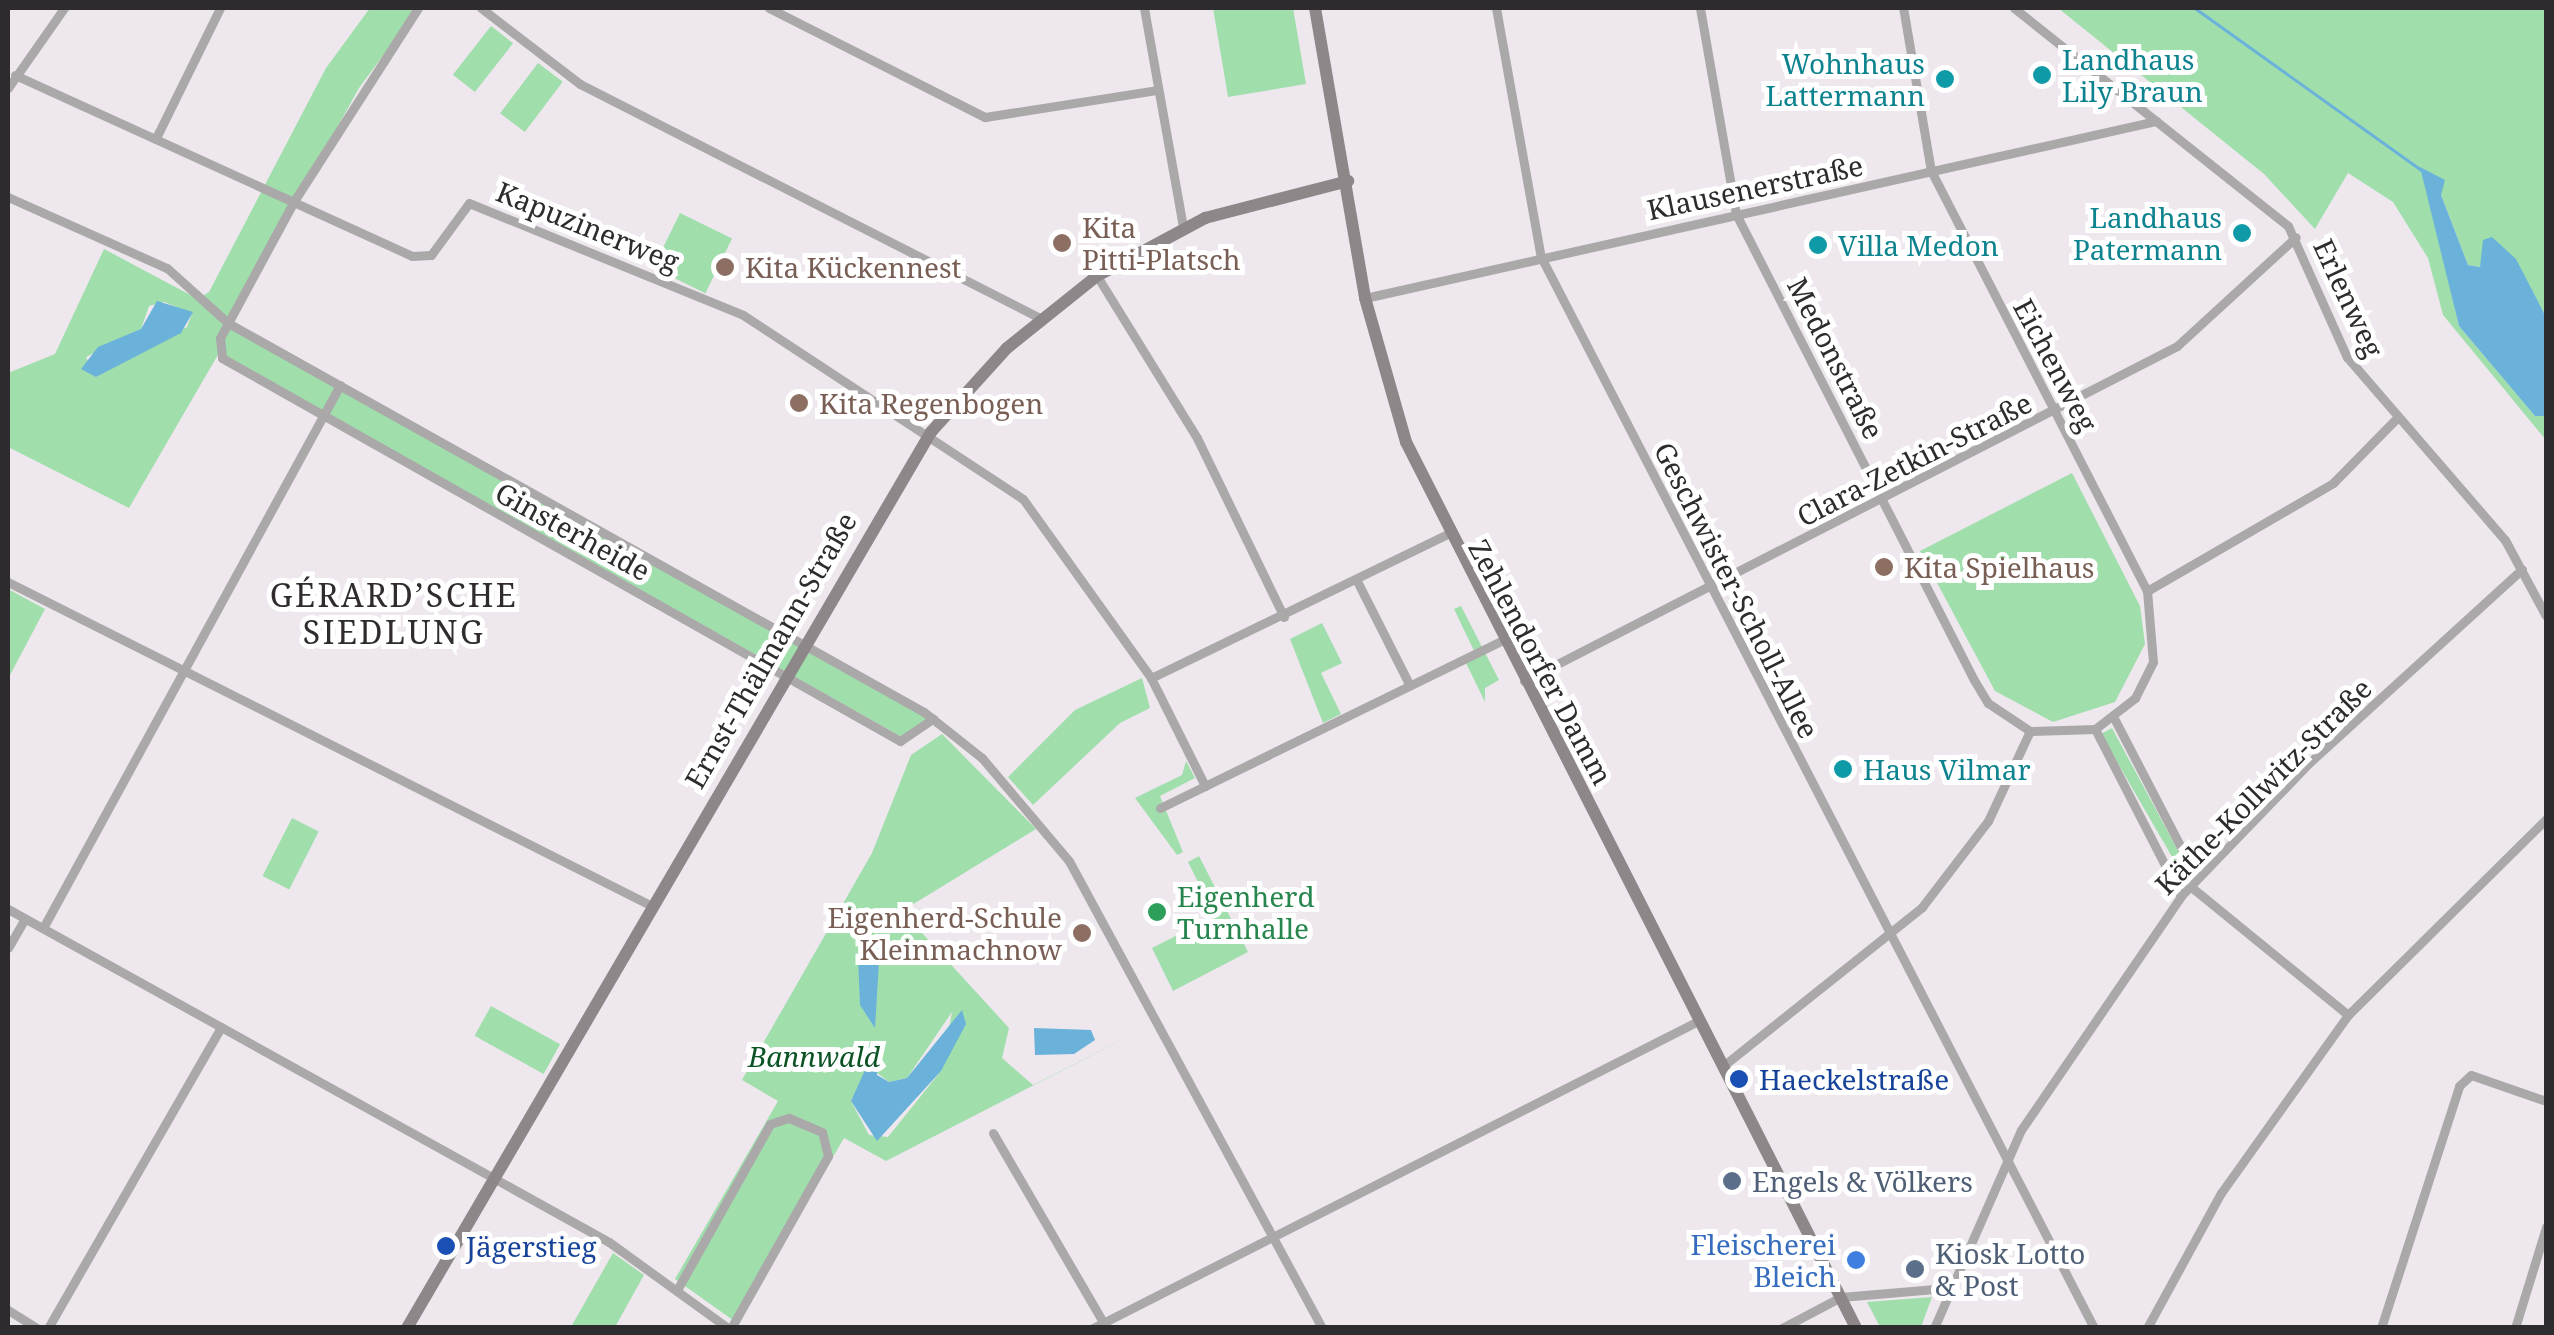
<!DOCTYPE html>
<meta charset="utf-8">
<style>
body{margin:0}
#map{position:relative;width:2554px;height:1335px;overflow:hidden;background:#eee8ee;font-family:"Noto Serif",serif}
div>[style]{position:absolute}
.green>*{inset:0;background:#a0deac;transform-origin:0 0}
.water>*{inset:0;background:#6ab2da}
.stream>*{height:2.5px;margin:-1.25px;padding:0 1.25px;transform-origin:1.25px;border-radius:1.25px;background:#6ab2da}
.street>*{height:9px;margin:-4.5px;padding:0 4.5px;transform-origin:4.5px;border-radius:4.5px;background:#aba8a9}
.secondary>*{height:12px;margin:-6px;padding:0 6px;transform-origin:6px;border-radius:6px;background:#8d878a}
.dots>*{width:28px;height:28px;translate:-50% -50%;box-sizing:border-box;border:5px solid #fff;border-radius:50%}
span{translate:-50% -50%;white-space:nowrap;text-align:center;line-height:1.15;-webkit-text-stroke:10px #fff;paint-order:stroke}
.culture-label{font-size:28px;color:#0d838f}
.left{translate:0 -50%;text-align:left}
.right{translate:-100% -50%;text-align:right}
.street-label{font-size:28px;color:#2d2b2d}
.education-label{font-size:28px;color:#785e54}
.leisure-label{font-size:28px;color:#27864d}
.park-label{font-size:28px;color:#0b5225;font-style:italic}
.transit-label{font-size:28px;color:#164399}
.service-label{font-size:28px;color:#4e5e75}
.shop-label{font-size:28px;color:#366cbe}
.quarter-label{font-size:32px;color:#302b2f;letter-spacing:2.5px}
.frame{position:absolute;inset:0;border:10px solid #2d2b2d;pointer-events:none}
</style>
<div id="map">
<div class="green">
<div style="clip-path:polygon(evenodd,370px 8px,418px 8px,359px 88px,229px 323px,933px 719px,907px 740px,219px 353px,129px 508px,8px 447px,8px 373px,55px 354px,104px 249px,198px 299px,209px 292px,326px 68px,370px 8px,164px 302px,192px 313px,187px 327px,96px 377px,86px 357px,141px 329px,149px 306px,164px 302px)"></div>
<div style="clip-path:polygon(1213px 8px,1293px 8px,1306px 84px,1228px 97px)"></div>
<div style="clip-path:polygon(2058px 8px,2546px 8px,2546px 317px,2515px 259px,2484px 255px,2480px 267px,2468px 265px,2441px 195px,2428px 194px,2459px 326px,2535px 416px,2546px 416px,2546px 440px,2443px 315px,2428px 258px,2393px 202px,2348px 173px,2315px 229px,2264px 174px)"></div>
<div style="left:491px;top:26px;width:28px;height:62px;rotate:38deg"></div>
<div style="left:538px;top:63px;width:31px;height:63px;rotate:37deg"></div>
<div style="left:680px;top:213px;width:58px;height:61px;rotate:26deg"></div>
<div style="clip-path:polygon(2072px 473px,2140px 606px,2145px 644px,2115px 702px,2053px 722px,1995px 691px,1920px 551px)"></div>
<div style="clip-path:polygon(8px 589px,45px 609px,9px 677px,8px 677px)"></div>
<div style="clip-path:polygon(1461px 606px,1499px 680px,1485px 688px,1485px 702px,1466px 663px,1477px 657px,1454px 609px)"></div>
<div style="clip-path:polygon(1322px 623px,1342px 663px,1321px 673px,1341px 714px,1323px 723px,1290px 639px)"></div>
<div style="clip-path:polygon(1142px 678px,1150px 708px,1120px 723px,1033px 805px,1008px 777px,1075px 710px)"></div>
<div style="clip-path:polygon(2112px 728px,2190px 873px,2186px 881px,2101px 734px)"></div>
<div style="clip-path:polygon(evenodd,942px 734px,1036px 829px,902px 911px,1009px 1028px,1002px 1058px,1033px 1085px,1155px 1023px,886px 1161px,844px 1138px,737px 1323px,675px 1279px,778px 1101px,742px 1080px,872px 853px,911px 755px,942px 734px,952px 1012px,941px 1071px,888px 1137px,869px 1135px,851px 1101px,868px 1066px,889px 1082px,907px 1078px,952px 1012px)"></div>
<div style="clip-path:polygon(1186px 761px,1195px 778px,1160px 796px,1183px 852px,1177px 855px,1135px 798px,1182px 775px)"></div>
<div style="left:292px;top:818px;width:30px;height:65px;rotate:27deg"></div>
<div style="clip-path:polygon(1199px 856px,1248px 952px,1173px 991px,1152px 948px,1215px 916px,1188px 862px)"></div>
<div style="left:491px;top:1006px;width:79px;height:34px;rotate:29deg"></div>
<div style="clip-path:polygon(613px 1253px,644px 1275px,615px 1327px,571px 1327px)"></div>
<div style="clip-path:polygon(1932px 1297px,1921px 1327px,1880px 1327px,1867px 1302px)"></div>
</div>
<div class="water">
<div style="clip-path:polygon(2420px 167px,2445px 180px,2441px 195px,2468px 265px,2480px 267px,2483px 240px,2492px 237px,2516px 259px,2546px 317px,2546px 416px,2535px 416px,2459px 326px)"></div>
<div style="clip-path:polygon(157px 301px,193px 312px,181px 333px,96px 377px,81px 369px,98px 347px,141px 329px)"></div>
<div style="clip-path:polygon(869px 932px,880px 944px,875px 1028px,860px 1005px,858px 957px)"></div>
<div style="clip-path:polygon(962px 1010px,966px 1024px,941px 1071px,877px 1141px,851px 1101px,870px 1059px,878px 1054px,877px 1075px,889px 1082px,907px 1078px)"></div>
<div style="clip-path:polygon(1034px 1028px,1091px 1030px,1095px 1040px,1074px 1054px,1035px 1055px)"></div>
</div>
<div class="stream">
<div style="left:2195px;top:8px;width:278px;rotate:35.6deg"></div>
</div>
<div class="street">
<div style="left:418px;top:8px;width:232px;rotate:122.7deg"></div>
<div style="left:293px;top:203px;width:153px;rotate:118.4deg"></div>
<div style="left:220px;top:338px;width:20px;rotate:84deg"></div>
<div style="left:222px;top:358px;width:779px;rotate:29.46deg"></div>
<div style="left:900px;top:741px;width:40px;rotate:-34deg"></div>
<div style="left:481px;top:8px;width:125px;rotate:37.5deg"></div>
<div style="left:580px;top:84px;width:516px;rotate:26.96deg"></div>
<div style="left:769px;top:8px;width:242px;rotate:26.8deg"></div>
<div style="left:985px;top:117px;width:175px;rotate:-8.9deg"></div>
<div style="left:1144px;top:8px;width:223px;rotate:79.9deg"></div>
<div style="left:1496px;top:8px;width:253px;rotate:79.8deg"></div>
<div style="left:1541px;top:257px;width:1205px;rotate:62.69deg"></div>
<div style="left:1700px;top:8px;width:209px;rotate:80.1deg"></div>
<div style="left:1736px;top:214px;width:523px;rotate:62.95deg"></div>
<div style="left:1974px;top:680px;width:27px;rotate:59deg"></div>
<div style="left:1988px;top:703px;width:50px;rotate:33.7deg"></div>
<div style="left:2030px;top:731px;width:65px;rotate:-1.8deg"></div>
<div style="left:2095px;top:729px;width:51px;rotate:-37.8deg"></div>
<div style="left:2135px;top:698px;width:40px;rotate:-63.4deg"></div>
<div style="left:2153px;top:662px;width:71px;rotate:-94.8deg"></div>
<div style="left:2147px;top:591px;width:472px;rotate:-117.2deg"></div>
<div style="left:1931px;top:171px;width:165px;rotate:-99.7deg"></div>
<div style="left:2014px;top:8px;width:350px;rotate:38.5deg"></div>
<div style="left:2288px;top:226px;width:144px;rotate:65.8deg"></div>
<div style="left:2347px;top:357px;width:242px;rotate:49.2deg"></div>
<div style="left:2505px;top:540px;width:86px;rotate:61.7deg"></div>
<div style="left:15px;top:75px;width:436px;rotate:24.5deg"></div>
<div style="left:412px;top:256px;width:19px;rotate:-3deg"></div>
<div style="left:431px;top:255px;width:64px;rotate:-53.8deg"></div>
<div style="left:469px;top:203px;width:296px;rotate:22.2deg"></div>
<div style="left:743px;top:315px;width:335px;rotate:33.3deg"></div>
<div style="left:1023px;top:499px;width:220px;rotate:54.4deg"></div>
<div style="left:1151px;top:678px;width:121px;rotate:63.4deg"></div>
<div style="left:8px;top:88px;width:98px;rotate:-55deg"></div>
<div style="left:156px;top:138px;width:145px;rotate:-63.8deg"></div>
<div style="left:8px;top:197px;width:174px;rotate:24.1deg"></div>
<div style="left:167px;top:268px;width:82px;rotate:42deg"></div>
<div style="left:228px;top:323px;width:797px;rotate:29.2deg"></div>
<div style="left:924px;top:712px;width:74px;rotate:38.4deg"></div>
<div style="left:982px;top:758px;width:135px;rotate:49.8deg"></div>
<div style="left:1069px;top:861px;width:531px;rotate:61.55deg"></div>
<div style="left:1097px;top:276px;width:190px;rotate:58.3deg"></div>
<div style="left:1197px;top:438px;width:199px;rotate:64.1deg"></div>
<div style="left:1365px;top:298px;width:811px;rotate:-12.61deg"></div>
<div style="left:1357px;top:581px;width:115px;rotate:63.2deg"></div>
<div style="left:8px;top:582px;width:721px;rotate:26.71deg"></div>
<div style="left:2147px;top:591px;width:215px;rotate:-30.1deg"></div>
<div style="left:2333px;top:483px;width:88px;rotate:-45.5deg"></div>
<div style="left:1151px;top:678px;width:329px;rotate:-25.9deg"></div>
<div style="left:1524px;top:681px;width:734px;rotate:-27.16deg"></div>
<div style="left:2177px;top:346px;width:161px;rotate:-42.5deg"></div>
<div style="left:2115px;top:720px;width:178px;rotate:62.6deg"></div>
<div style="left:2095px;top:729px;width:188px;rotate:62.8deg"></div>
<div style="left:1160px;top:808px;width:382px;rotate:-26.1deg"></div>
<div style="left:2190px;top:886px;width:204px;rotate:39.2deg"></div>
<div style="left:8px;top:909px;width:687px;rotate:28.99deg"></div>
<div style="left:609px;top:1242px;width:147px;rotate:35.9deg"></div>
<div style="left:43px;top:928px;width:619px;rotate:-61.32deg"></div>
<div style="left:8px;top:948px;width:34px;rotate:-60deg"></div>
<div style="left:1723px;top:1066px;width:255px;rotate:-38.6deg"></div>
<div style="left:1922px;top:907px;width:108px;rotate:-52.5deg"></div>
<div style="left:1988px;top:821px;width:99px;rotate:-65deg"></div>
<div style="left:993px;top:1133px;width:219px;rotate:59.8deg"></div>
<div style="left:677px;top:1290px;width:190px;rotate:-60.7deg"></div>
<div style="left:770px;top:1124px;width:20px;rotate:-18deg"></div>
<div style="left:789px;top:1118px;width:36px;rotate:23deg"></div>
<div style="left:822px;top:1132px;width:25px;rotate:76deg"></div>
<div style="left:828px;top:1156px;width:197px;rotate:119.4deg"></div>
<div style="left:8px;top:1310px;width:34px;rotate:32deg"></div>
<div style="left:48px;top:1328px;width:347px;rotate:-60.1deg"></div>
<div style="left:1093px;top:1328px;width:678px;rotate:-26.9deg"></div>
<div style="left:1782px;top:1328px;width:67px;rotate:-27.7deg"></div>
<div style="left:1841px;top:1297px;width:106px;rotate:-4.9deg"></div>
<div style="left:1934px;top:1328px;width:216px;rotate:-66.3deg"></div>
<div style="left:2021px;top:1130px;width:283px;rotate:-55.6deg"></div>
<div style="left:2181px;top:896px;width:185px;rotate:-46.1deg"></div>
<div style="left:2309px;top:763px;width:288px;rotate:-42.3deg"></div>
<div style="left:2147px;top:1328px;width:154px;rotate:-61.3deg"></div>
<div style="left:2221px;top:1193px;width:219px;rotate:-54.5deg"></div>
<div style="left:2348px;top:1015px;width:279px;rotate:-44.7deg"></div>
<div style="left:2381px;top:1328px;width:254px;rotate:-72.1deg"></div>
<div style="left:2459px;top:1086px;width:16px;rotate:-43deg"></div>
<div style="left:2471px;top:1075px;width:79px;rotate:19.1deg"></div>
<div style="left:2515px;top:1328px;width:106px;rotate:-72.9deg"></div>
</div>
<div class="secondary">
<div style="left:1315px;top:8px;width:294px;rotate:80.2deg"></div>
<div style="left:1365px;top:298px;width:150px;rotate:74.1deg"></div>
<div style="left:1406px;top:442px;width:994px;rotate:63.07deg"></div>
<div style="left:407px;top:1328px;width:1038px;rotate:-59.68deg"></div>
<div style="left:931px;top:432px;width:113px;rotate:-47.9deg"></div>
<div style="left:1007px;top:348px;width:115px;rotate:-38.7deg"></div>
<div style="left:1097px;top:276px;width:123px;rotate:-28.2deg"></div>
<div style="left:1205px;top:218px;width:148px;rotate:-14.5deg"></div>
</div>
<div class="dots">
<div style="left:2042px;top:75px;background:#0f9aa8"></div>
<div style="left:1945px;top:79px;background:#0f9aa8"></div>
<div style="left:2242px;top:233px;background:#0f9aa8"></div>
<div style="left:1062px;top:243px;background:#8d6e63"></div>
<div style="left:1818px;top:245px;background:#0f9aa8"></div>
<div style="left:725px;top:267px;background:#8d6e63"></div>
<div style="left:799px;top:403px;background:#8d6e63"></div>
<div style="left:1884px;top:567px;background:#8d6e63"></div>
<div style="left:1843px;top:769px;background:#0f9aa8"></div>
<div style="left:1157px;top:912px;background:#2e9e5b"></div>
<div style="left:1082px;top:933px;background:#8d6e63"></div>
<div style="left:1739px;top:1079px;background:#1a4fb4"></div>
<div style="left:1732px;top:1181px;background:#5c6f8a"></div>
<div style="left:446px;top:1246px;background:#1a4fb4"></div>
<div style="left:1856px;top:1260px;background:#3f7fe0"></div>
<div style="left:1915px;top:1269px;background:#5c6f8a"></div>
</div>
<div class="culture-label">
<span class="left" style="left:2062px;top:75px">Landhaus<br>Lily Braun</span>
<span class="right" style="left:1925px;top:79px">Wohnhaus<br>Lattermann</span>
<span class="right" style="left:2222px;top:233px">Landhaus<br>Patermann</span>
<span class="left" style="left:1838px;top:245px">Villa Medon</span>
<span class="left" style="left:1863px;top:769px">Haus Vilmar</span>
</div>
<div class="street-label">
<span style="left:1755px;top:187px;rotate:-12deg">Klausenerstraße</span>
<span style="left:588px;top:226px;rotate:22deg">Kapuzinerweg</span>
<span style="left:2349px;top:298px;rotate:65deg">Erlenweg</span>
<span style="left:1836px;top:358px;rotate:63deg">Medonstraße</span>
<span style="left:2056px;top:365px;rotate:62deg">Eichenweg</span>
<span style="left:1914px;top:459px;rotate:-27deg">Clara-Zetkin-Straße</span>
<span style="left:573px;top:531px;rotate:29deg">Ginsterheide</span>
<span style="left:1737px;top:590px;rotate:63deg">Geschwister-Scholl-Allee</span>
<span style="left:770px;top:650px;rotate:-60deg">Ernst-Thälmann-Straße</span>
<span style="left:1541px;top:662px;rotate:62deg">Zehlendorfer Damm</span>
<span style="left:2263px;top:786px;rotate:-45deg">Käthe-Kollwitz-Straße</span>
</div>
<div class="education-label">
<span class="left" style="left:1082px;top:243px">Kita<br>Pitti-Platsch</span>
<span class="left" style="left:745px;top:267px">Kita Kückennest</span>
<span class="left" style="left:819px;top:403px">Kita Regenbogen</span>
<span class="left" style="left:1904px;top:567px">Kita Spielhaus</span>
<span class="right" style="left:1062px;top:933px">Eigenherd-Schule<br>Kleinmachnow</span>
</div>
<div class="leisure-label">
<span class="left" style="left:1177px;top:912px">Eigenherd<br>Turnhalle</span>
</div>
<div class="park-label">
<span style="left:814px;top:1056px">Bannwald</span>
</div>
<div class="transit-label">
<span class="left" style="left:1759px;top:1079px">Haeckelstraße</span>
<span class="left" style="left:466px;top:1246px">Jägerstieg</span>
</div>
<div class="service-label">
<span class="left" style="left:1752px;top:1181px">Engels &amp; Völkers</span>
<span class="left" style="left:1935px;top:1269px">Kiosk Lotto<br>&amp; Post</span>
</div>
<div class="shop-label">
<span class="right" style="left:1836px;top:1260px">Fleischerei<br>Bleich</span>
</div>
<div class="quarter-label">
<span style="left:394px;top:614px">GÉRARD’SCHE<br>SIEDLUNG</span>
</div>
<div class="frame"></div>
</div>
